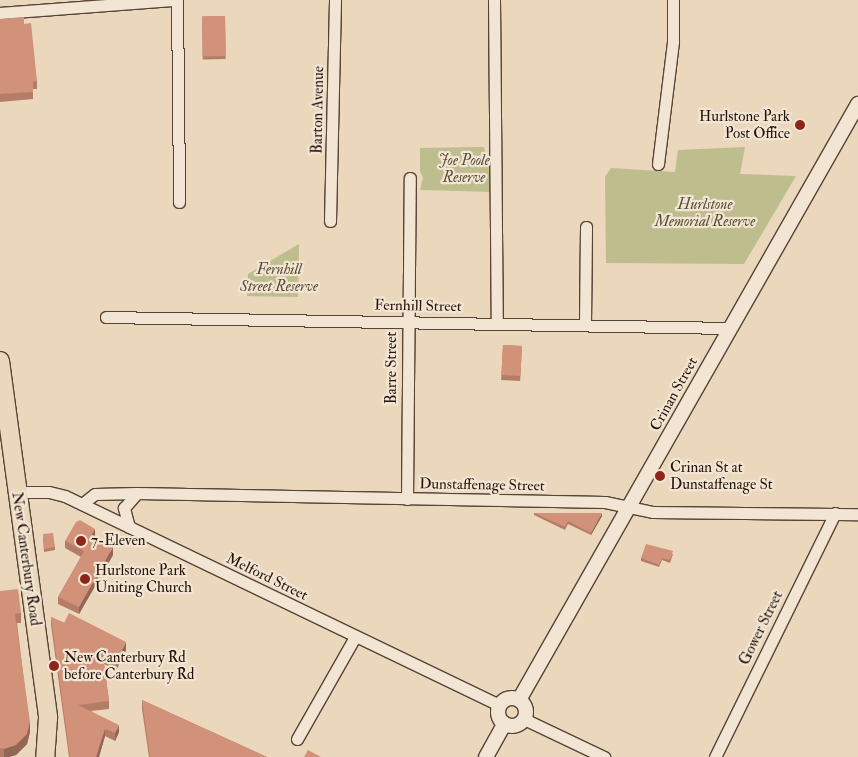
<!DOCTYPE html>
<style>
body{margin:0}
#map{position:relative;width:858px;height:757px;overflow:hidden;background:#ebd7bc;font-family:"IM FELL Double Pica",serif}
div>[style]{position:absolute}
.green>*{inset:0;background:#bdbd8d}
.roads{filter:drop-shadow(1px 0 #564436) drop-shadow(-1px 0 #564436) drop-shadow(0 1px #564436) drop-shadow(0 -1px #564436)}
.minor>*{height:11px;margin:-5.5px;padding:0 5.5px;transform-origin:5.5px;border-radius:5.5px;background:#f2e5d3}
.tertiary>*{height:14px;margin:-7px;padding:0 7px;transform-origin:7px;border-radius:7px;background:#f2e5d3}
.tertiary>.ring{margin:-7px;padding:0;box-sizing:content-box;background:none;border:14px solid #f2e5d3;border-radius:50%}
.trunk>*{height:18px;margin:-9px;padding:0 9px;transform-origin:9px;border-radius:9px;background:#ebd7bc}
.wall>*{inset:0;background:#b57d68;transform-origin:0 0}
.shaded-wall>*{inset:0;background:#936655}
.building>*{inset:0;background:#d29179;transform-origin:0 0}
.dots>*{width:14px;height:14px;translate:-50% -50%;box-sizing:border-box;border:2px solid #f2e5d3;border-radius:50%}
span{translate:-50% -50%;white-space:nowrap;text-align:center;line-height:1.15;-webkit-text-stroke:4.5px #f2e5d3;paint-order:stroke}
.street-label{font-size:15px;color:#251309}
.poi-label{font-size:15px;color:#251309}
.right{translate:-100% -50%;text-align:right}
.left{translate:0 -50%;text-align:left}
.park-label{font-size:15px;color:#5a4e37;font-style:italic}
</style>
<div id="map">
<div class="green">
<div style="clip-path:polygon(484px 147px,494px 192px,420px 190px,423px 178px,420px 171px,420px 148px)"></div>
<div style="clip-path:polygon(745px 147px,740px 174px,796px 176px,744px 264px,606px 263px,605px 177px,611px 168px,675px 172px,678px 150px)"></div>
<div style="clip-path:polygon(299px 244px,298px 297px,247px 296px,248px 274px)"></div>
</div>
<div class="roads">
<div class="minor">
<div style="left:177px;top:0;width:202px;rotate:89.4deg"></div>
<div style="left:494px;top:0;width:323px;rotate:89.5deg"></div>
<div style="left:0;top:13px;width:171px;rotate:-4.3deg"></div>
<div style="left:658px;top:164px;width:124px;rotate:-83deg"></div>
<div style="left:673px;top:41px;width:41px;rotate:-90deg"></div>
<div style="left:330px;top:221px;width:221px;rotate:-88.7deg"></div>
<div style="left:106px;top:317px;width:624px;rotate:1.01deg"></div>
<div style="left:585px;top:324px;width:97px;rotate:-89.4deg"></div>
<div style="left:17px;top:492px;width:32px"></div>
<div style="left:49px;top:492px;width:16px;rotate:14deg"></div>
<div style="left:65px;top:496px;width:483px;rotate:25.7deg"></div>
<div style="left:407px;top:499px;width:321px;rotate:-89.5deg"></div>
<div style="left:82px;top:504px;width:16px;rotate:-38deg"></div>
<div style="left:95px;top:494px;width:42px;rotate:-1.4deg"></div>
<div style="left:137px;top:493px;width:468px;rotate:1.1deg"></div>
<div style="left:605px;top:502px;width:49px;rotate:11.8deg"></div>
<div style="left:653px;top:512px;width:205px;rotate:0.6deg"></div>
<div style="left:129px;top:527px;width:20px;rotate:-105deg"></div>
<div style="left:124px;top:508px;width:20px;rotate:-49deg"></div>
<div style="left:524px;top:719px;width:89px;rotate:25.4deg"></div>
<div style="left:297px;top:739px;width:117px;rotate:-60.4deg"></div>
<div style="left:715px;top:757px;width:272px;rotate:-63.8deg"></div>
</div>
<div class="tertiary">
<div class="ring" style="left:498px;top:698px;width:14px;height:14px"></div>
<div style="left:519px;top:700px;width:686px;rotate:-60.37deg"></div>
<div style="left:486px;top:757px;width:38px;rotate:-61deg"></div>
</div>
<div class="trunk">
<div style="left:0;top:361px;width:360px;rotate:82.3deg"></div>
<div style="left:48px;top:718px;width:39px;rotate:94deg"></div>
</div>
</div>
<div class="wall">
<div style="left:225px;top:16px;width:43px;height:23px;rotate:89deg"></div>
<div style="clip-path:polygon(0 19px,37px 81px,37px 89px,33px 89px,33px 99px,0 102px)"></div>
<div style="left:503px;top:345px;width:19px;height:35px;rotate:3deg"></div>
<div style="clip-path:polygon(534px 513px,602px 516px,591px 535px,568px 524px,565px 530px,534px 515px)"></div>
<div style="clip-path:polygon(95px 536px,94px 537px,113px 555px,79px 614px,58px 604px,58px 597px,81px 557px,65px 548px,65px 541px)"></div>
<div style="clip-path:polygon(43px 537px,55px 547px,55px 550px,44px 552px)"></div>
<div style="clip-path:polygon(673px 554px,670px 563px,662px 560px,659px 567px,641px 561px,641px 558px)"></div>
<div style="clip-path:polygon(0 591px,21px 613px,21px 623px,17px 623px,30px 732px,27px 744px,16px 755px,9px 757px,0 757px)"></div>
<div style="clip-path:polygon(51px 617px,126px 650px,116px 670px,104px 664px,109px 701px,109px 709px,91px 711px,119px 732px,115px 741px,105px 736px,99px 757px,69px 757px,51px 625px)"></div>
<div style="clip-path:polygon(142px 700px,267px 757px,149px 757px,142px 709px)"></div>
</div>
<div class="shaded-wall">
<div style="clip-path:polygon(602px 513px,602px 516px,591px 535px,591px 533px)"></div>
<div style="clip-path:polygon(95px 529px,95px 536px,91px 543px,91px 535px)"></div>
<div style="clip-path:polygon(113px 547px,113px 555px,79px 614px,79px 607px)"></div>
<div style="clip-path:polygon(126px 642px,126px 650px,116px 670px,116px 662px)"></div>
<div style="clip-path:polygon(30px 722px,30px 732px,27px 744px,16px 755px,9px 757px,4px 757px,4px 749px)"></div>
<div style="clip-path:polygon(119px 725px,119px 732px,115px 741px,115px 733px)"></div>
<div style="clip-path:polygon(105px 729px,105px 736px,99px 757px,96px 757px)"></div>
</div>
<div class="building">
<div style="left:225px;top:16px;width:40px;height:23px;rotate:89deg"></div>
<div style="clip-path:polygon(24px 17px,24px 24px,31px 23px,37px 81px,33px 82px,33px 92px,0 94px,0 19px)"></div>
<div style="left:503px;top:345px;width:19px;height:30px;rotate:3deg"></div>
<div style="clip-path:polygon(534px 513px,602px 513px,591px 533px,568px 521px,565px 527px)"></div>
<div style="clip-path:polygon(80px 520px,95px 529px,91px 535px,113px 547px,79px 607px,58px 597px,84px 551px,65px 541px,76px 522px)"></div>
<div style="clip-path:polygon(53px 533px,55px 547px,44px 549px,43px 534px)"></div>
<div style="clip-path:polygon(646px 544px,673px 551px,670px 560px,662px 558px,659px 565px,641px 558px)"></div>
<div style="clip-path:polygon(18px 589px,21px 613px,15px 614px,30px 722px,27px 734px,16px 745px,4px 749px,0 748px,0 591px)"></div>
<div style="clip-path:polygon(69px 613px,126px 642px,116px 662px,103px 655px,109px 701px,78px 705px,119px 725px,115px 733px,105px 729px,96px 757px,70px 757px,51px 617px,64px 623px)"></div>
<div style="clip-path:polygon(142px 700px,267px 757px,150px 757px)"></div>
<div style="clip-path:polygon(308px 750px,321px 757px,304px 757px)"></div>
</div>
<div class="dots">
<div style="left:800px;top:125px;background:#8f2418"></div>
<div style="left:660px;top:476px;background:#8f2418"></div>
<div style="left:81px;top:541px;background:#8f2418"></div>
<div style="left:85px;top:579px;background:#8f2418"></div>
<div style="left:54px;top:666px;background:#8f2418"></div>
</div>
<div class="street-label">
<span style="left:318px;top:110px;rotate:-89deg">Barton Avenue</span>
<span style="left:418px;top:306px;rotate:1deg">Fernhill Street</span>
<span style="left:392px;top:368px;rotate:-90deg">Barre Street</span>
<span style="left:674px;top:394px;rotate:-61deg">Crinan Street</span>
<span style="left:482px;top:485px;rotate:1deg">Dunstaffenage Street</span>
<span style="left:26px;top:559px;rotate:82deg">New Canterbury Road</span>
<span style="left:267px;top:577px;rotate:26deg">Melford Street</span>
<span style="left:761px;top:628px;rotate:-64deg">Gower Street</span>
</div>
<div class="poi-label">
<span class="right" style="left:790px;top:125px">Hurlstone Park<br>Post Office</span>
<span class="left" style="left:670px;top:476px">Crinan St at<br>Dunstaffenage St</span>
<span class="left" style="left:91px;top:541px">7-Eleven</span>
<span class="left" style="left:95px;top:579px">Hurlstone Park<br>Uniting Church</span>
<span class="left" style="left:64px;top:666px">New Canterbury Rd<br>before Canterbury Rd</span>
</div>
<div class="park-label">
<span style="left:464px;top:169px">Joe Poole<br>Reserve</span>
<span style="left:705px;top:213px">Hurlstone<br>Memorial Reserve</span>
<span style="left:279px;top:278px">Fernhill<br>Street Reserve</span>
</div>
</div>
